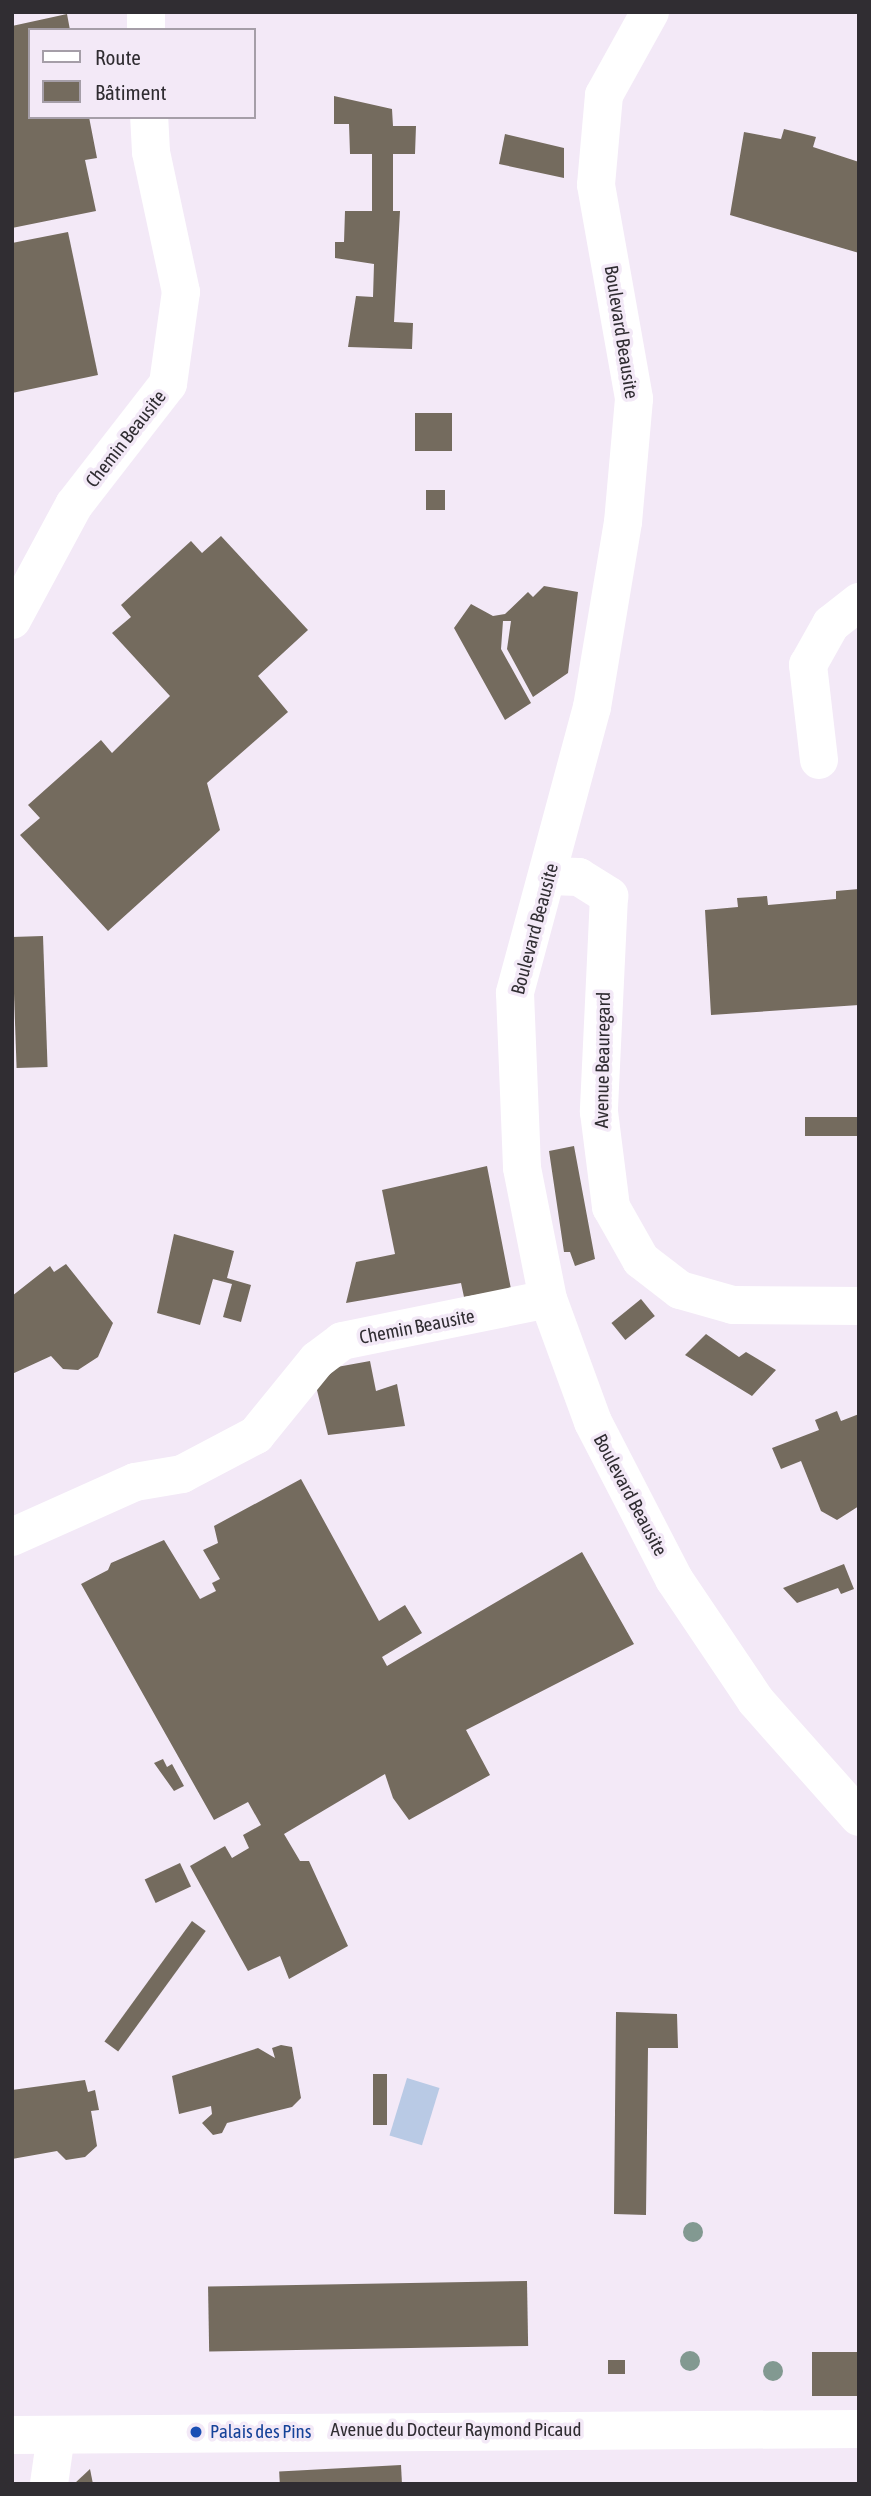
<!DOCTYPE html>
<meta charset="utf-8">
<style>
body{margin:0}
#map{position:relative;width:871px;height:2496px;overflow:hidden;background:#f3e9f7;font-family:"Asap Condensed",sans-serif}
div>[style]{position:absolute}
.water>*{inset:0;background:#b9cae5;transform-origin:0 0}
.building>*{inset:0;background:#746b5e;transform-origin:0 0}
.minor>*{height:38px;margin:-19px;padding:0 19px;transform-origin:19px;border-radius:19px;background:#fff}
.major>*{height:38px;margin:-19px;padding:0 19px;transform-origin:19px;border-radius:19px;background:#fff}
.trees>*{width:20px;height:20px;margin:-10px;border-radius:50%;background:#829991}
.dots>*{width:19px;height:19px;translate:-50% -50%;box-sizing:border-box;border:4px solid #f3e9f7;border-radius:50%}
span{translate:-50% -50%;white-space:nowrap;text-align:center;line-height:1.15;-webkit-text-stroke:7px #f3e9f7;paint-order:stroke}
.street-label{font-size:19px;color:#302d32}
.transit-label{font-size:19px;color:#164399}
.left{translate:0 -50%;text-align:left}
.frame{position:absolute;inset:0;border:14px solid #302d32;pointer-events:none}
.legend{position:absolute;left:28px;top:28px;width:228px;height:91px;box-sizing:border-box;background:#f3e9f7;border:2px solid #a59ea8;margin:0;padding:9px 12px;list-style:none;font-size:21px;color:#302d32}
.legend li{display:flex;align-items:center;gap:14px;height:35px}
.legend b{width:35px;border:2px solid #a59ea8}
</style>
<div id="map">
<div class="water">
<div style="left:407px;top:2078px;width:34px;height:60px;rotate:17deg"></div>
</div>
<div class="building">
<div style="clip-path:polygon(67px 14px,70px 30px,30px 30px,30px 117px,89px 117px,97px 158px,85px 160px,96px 211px,12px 228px,12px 26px)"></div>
<div style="clip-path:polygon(334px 96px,392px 109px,393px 126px,416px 126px,415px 154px,393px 154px,393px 211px,400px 211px,394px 322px,413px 323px,412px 349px,348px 347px,356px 296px,373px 297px,374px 264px,335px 258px,335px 242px,344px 242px,345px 211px,372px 211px,372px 154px,350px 154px,349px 124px,334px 124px)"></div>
<div style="clip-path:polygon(784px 129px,816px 137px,813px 147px,859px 162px,859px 253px,730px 215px,744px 132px,781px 139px)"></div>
<div style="clip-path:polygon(505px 134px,564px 148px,564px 178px,499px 164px)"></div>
<div style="clip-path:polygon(68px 232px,98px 375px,12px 393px,12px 243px)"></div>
<div style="left:452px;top:413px;width:38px;height:37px;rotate:90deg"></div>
<div style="left:426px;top:490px;width:19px;height:20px"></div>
<div style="clip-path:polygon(221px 536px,308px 630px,258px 676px,288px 712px,207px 783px,220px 830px,108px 931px,20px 835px,40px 818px,28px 805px,101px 740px,112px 753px,170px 696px,112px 633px,131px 617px,121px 605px,191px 541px,202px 553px)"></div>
<div style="clip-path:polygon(544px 586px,578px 592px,568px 673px,533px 697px,507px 649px,511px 621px,503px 621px,501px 649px,531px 703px,505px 720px,454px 628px,471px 604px,493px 616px,505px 614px,528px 592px,533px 597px)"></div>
<div style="clip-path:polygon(859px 889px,859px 1005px,711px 1015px,705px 910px,738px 907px,737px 898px,767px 896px,768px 905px,836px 899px,836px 891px)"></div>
<div style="left:43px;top:936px;width:131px;height:31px;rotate:88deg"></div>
<div style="left:859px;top:1117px;width:19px;height:54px;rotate:90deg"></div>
<div style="clip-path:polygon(574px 1146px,595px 1259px,575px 1266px,570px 1252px,564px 1252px,549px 1151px)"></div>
<div style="clip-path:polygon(487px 1166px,511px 1289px,464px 1297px,461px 1283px,346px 1303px,356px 1262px,395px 1254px,382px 1190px)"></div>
<div style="clip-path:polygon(174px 1234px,234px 1251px,227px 1278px,251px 1285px,241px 1322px,223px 1317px,232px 1284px,213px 1279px,200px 1325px,157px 1313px)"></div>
<div style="clip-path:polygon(66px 1264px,113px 1323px,98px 1357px,78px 1370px,63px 1369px,51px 1356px,12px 1374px,12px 1296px,50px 1266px,54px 1272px)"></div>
<div style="left:641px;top:1299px;width:22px;height:38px;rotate:51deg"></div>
<div style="clip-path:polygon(706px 1334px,739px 1357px,746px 1352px,776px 1370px,752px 1396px,685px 1355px)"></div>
<div style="clip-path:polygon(370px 1361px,376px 1391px,397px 1384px,405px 1426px,328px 1435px,315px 1382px,326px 1369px)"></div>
<div style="clip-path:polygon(837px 1411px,841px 1421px,859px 1414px,859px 1506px,837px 1520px,821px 1511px,801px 1461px,781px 1469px,772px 1448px,819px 1430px,815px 1420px)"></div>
<div style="clip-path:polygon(301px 1479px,379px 1621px,405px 1605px,422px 1633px,382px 1657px,387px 1666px,582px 1552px,634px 1644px,466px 1730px,490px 1775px,409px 1820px,393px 1798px,385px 1774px,284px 1834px,300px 1861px,309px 1861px,348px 1946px,289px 1979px,280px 1956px,248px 1971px,190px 1866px,225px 1846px,232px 1858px,249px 1848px,243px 1835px,261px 1825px,248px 1802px,214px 1820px,81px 1584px,108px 1570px,111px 1563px,164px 1540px,200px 1599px,216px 1591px,212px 1583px,220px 1579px,203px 1550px,218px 1543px,214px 1526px)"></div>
<div style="clip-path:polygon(844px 1564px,854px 1589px,841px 1594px,838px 1588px,797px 1603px,783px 1588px)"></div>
<div style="clip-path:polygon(163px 1759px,167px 1767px,172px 1764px,184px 1786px,174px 1791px,154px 1763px)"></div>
<div style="left:180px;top:1863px;width:26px;height:39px;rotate:65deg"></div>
<div style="left:192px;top:1921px;width:17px;height:149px;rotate:36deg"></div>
<div style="clip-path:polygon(616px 2012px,677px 2014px,678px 2048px,648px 2048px,646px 2215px,614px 2214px)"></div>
<div style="clip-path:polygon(281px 2045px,292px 2047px,301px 2098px,292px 2107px,227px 2123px,222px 2133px,213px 2135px,202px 2123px,212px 2114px,211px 2106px,179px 2114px,172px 2076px,258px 2048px,275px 2058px,272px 2048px)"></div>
<div style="left:373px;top:2074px;width:14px;height:51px"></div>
<div style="clip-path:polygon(85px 2080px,88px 2092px,95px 2090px,99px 2110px,91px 2111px,97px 2146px,85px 2157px,66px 2160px,57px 2151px,12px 2159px,12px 2090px)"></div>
<div style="left:527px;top:2281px;width:65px;height:319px;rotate:89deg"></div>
<div style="left:812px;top:2352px;width:47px;height:44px"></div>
<div style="left:608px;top:2360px;width:17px;height:14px"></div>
<div style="left:401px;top:2465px;width:19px;height:122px;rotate:87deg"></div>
<div style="clip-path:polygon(90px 2469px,93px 2484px,74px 2484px)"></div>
</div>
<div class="minor">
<div style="left:650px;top:12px;width:95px;rotate:119deg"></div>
<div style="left:604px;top:95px;width:90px;rotate:95.1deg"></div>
<div style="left:596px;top:185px;width:217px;rotate:79.9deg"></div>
<div style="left:634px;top:399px;width:123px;rotate:95.1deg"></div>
<div style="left:623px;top:522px;width:188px;rotate:99.5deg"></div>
<div style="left:592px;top:707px;width:296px;rotate:105.1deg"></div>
<div style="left:515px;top:993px;width:175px;rotate:87.7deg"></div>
<div style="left:522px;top:1168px;width:134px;rotate:78.8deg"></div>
<div style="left:548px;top:1299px;width:131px;rotate:69.9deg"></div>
<div style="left:593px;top:1422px;width:177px;rotate:62.7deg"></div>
<div style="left:674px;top:1579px;width:147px;rotate:56.1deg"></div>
<div style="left:756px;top:1701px;width:155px;rotate:48.4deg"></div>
<div style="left:146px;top:30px;width:18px;rotate:-90deg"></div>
<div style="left:12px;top:620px;width:131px;rotate:-61.7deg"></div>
<div style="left:74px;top:505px;width:153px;rotate:-52.2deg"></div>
<div style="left:168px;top:384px;width:93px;rotate:-82deg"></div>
<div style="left:181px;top:292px;width:143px;rotate:-102.1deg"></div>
<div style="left:151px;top:152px;width:35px;rotate:-93deg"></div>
<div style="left:819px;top:760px;width:96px;rotate:-96.6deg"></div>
<div style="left:808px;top:665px;width:47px;rotate:-60.7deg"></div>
<div style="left:831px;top:624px;width:36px;rotate:-38deg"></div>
<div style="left:549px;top:876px;width:30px;rotate:2deg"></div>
<div style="left:579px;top:877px;width:36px;rotate:32deg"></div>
<div style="left:609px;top:896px;width:216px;rotate:92.7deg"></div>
<div style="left:599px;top:1112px;width:96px;rotate:82.8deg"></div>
<div style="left:611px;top:1207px;width:61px;rotate:60.5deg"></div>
<div style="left:641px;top:1260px;width:49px;rotate:37.6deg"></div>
<div style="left:680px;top:1290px;width:55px;rotate:15.8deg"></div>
<div style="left:733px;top:1305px;width:126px;rotate:0.5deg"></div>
<div style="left:12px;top:1537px;width:135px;rotate:-24.1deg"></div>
<div style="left:135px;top:1482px;width:48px;rotate:-9.7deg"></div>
<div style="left:182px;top:1474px;width:84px;rotate:-27.8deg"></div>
<div style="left:256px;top:1435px;width:97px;rotate:-50.9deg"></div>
<div style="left:317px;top:1360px;width:31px;rotate:-37deg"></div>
<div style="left:342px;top:1341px;width:210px;rotate:-11.5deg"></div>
<div style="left:49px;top:2484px;width:49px;rotate:-81.9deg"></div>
</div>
<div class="major">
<div style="left:12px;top:2435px;width:847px;rotate:-0.41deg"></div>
</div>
<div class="trees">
<div style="left:693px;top:2232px"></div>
<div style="left:690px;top:2361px"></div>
<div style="left:773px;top:2371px"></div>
</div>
<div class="dots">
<div style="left:196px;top:2432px;background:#1a4fb4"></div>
</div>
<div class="street-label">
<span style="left:621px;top:332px;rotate:81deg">Boulevard Beausite</span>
<span style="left:126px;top:439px;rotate:-52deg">Chemin Beausite</span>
<span style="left:535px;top:929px;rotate:-75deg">Boulevard Beausite</span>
<span style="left:603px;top:1060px;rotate:-89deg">Avenue Beauregard</span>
<span style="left:417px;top:1327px;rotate:-11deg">Chemin Beausite</span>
<span style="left:630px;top:1495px;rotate:62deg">Boulevard Beausite</span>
<span style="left:456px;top:2430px">Avenue du Docteur Raymond Picaud</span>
</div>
<div class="transit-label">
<span class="left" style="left:210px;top:2432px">Palais des Pins</span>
</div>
<div class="frame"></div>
<ul class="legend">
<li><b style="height:9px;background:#fff"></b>Route</li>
<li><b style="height:19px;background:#746b5e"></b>Bâtiment</li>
</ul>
</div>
